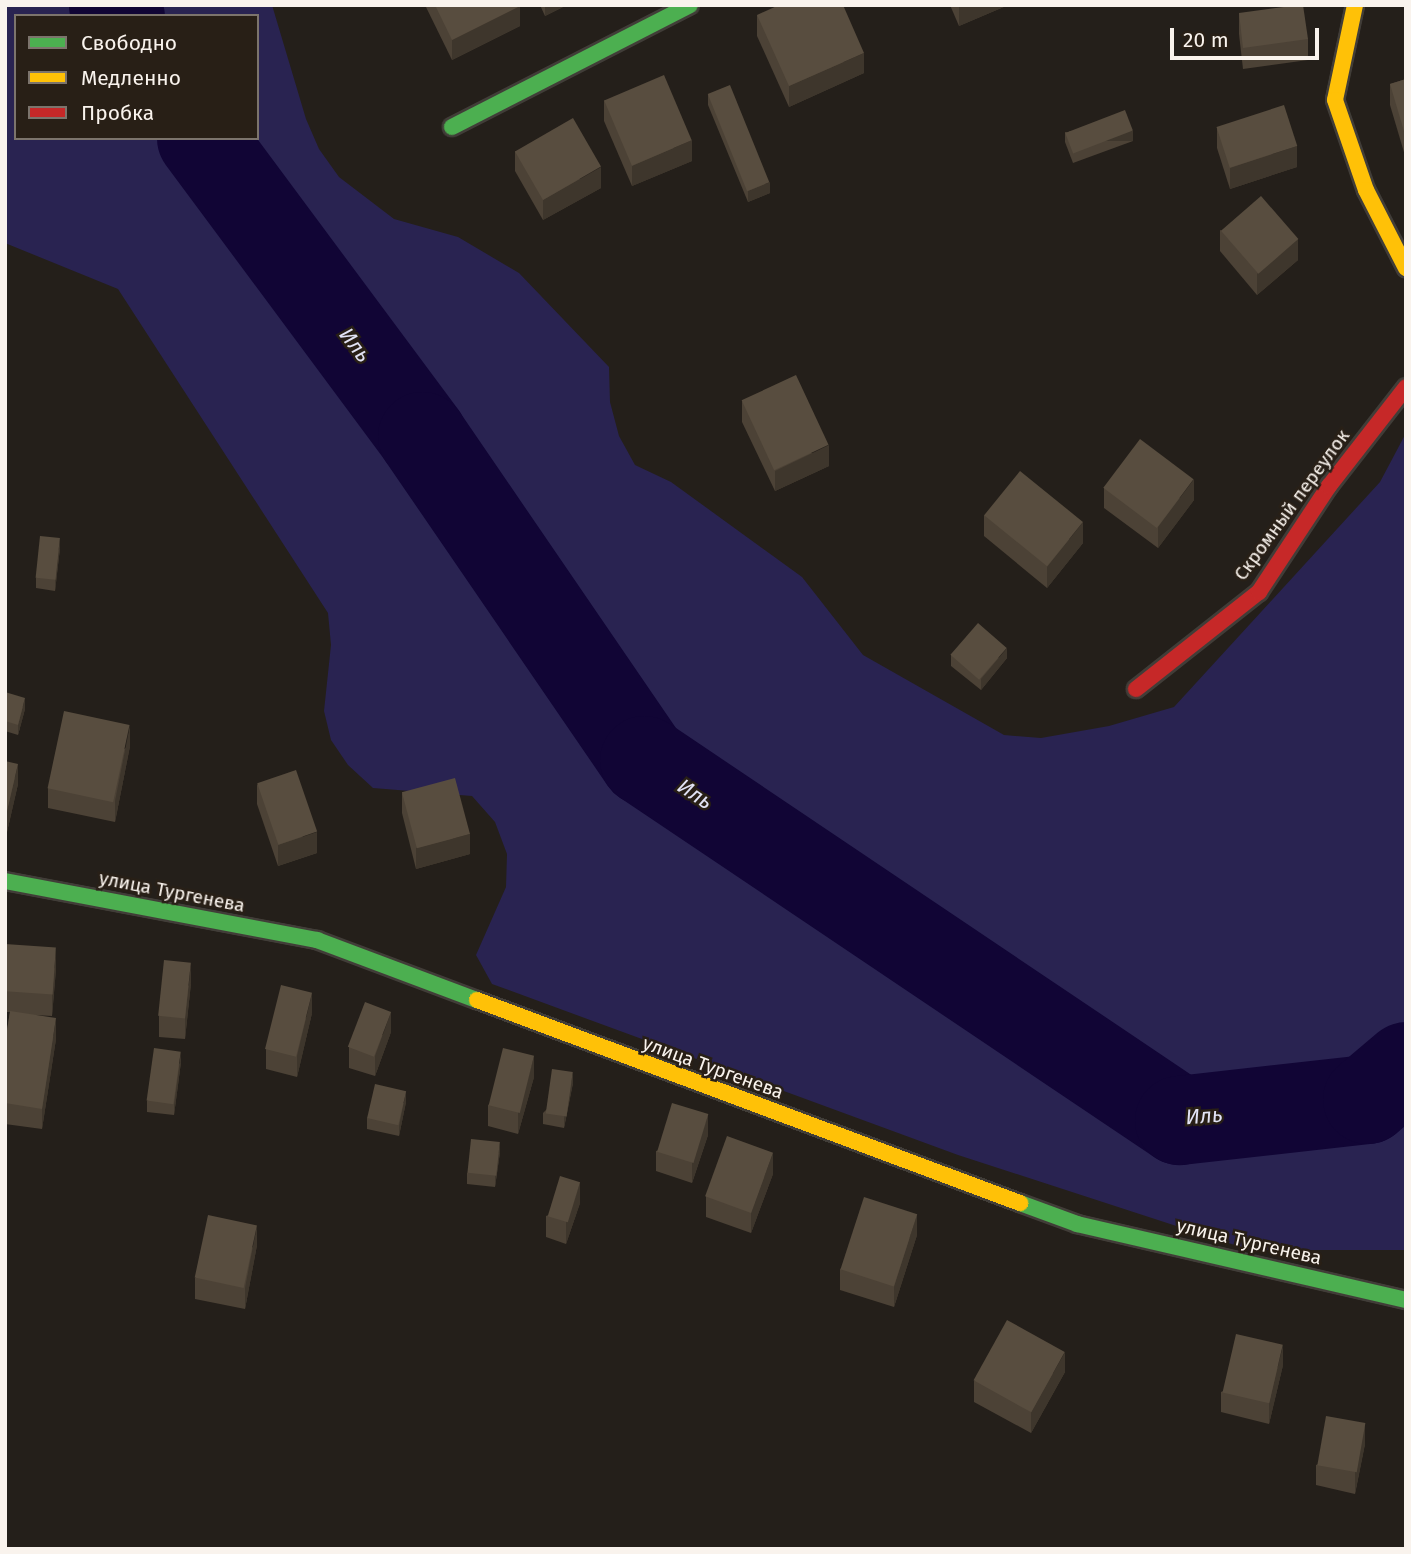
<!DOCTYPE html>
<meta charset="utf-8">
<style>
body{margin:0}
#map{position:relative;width:1411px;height:1554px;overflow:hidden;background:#241f1a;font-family:"Fira Sans",sans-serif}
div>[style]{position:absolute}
.green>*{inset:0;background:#292351}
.river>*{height:89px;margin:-44.5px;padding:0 44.5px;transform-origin:44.5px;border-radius:44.5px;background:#110535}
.roads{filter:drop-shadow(2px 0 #413d38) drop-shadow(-2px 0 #413d38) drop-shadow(0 2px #413d38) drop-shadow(0 -2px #413d38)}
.fast>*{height:16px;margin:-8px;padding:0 8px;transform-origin:8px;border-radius:8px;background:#4caf50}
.slow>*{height:16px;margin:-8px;padding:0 8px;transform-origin:8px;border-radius:8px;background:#ffc107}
.jam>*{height:16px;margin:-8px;padding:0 8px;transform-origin:8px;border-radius:8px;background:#c62828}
.wall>*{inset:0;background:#4c4236}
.shaded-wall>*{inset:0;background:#3e362c;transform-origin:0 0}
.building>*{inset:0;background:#584d3f;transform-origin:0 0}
span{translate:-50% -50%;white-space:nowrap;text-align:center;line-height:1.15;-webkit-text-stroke:5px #281f16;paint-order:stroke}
.street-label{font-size:19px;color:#f9f3ed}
.water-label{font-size:21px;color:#e2e3f5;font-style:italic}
.frame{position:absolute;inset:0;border:7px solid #f9f3ed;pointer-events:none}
.legend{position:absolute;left:14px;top:14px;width:245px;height:126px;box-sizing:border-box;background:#281f16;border:2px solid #7c746c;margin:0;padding:9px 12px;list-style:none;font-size:21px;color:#f9f3ed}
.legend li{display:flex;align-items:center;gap:14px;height:35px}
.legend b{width:35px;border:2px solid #7c746c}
.scale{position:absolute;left:1170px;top:28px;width:149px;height:32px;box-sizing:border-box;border:4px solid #f9f3ed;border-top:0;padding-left:9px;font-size:21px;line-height:24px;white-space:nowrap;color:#f9f3ed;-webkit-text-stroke:5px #281f16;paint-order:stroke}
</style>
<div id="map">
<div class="green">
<div style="clip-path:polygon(evenodd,5px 5px,272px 5px,306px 119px,319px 149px,339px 177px,394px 219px,458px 237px,519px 273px,609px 367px,610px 402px,619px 436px,635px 465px,671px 482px,802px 577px,863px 655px,1004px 735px,1041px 738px,1109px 726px,1174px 707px,1380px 482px,1406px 433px,1406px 1250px,1250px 1250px,958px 1155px,492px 984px,476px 955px,506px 887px,507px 854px,495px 822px,472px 796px,373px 788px,348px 765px,331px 740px,324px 711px,331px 645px,328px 613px,118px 289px,5px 243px,5px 5px,16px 16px,257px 16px,257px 138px,16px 138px,16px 16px)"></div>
</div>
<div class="river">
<div style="left:113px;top:5px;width:13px;rotate:58deg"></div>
<div style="left:201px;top:138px;width:371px;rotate:53.4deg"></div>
<div style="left:422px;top:436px;width:393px;rotate:55.6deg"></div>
<div style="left:644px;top:760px;width:645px;rotate:33.94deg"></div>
<div style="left:1179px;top:1120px;width:189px;rotate:-6.4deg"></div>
<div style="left:1367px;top:1099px;width:51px;rotate:-40.2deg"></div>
</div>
<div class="roads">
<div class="fast">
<div style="left:452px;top:127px;width:267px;rotate:-27.1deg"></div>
<div style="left:5px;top:881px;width:318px;rotate:10.7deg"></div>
<div style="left:317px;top:940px;width:171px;rotate:20.6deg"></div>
<div style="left:1020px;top:1203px;width:61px;rotate:20.2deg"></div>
<div style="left:1077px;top:1224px;width:338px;rotate:13deg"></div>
</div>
<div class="slow">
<div style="left:1355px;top:5px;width:97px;rotate:101.9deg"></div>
<div style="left:1335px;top:100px;width:95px;rotate:71deg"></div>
<div style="left:1366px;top:190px;width:88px;rotate:62.9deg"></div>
<div style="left:477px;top:1000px;width:580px;rotate:20.5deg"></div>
</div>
<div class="jam">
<div style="left:1136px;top:689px;width:157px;rotate:-38.3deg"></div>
<div style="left:1259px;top:592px;width:127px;rotate:-56.6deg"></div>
<div style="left:1329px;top:486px;width:125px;rotate:-52.1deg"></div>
</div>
</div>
<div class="wall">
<div style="clip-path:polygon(425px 5px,520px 5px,520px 26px,452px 60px)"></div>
<div style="clip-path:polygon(540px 5px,567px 5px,545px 16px)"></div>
<div style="clip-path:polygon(950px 5px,1006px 5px,1006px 6px,959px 26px)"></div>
<div style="clip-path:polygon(1239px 13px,1308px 39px,1308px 60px,1243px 69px,1239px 34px)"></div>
<div style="clip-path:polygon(757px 15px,864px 73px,789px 107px,757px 36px)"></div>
<div style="clip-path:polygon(1406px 79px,1406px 159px,1390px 105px,1390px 84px)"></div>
<div style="clip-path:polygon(708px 94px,770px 193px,748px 202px,708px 105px)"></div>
<div style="clip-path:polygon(604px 100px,692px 161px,632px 186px,604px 121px)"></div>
<div style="clip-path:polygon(1217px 127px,1297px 167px,1230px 189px,1217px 148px)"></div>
<div style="clip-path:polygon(1065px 132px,1133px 141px,1073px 163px,1065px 142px)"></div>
<div style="clip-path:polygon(515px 151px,601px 188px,543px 220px,515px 171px)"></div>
<div style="clip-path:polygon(1220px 230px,1298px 260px,1257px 295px,1220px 251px)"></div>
<div style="clip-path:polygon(742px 401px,829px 466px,775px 491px,742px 422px)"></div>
<div style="clip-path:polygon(1104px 488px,1194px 500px,1158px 548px,1104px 508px)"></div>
<div style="clip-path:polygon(984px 515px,1083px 543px,1047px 588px,984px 536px)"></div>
<div style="clip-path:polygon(60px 548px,55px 591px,36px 588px,36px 578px)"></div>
<div style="clip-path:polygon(951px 655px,1007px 658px,981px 690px,951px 666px)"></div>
<div style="clip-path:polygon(5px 692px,25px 709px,18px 735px,5px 731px)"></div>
<div style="clip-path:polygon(130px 746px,115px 822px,48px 808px,48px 788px)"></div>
<div style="clip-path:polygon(5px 761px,18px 784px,7px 832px,5px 832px)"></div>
<div style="clip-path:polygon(257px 784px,317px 853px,278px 866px,257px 804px)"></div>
<div style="clip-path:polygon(402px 793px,470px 854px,416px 869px,402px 813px)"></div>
<div style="clip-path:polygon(5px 944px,56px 969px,52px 1016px,35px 1015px,56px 1039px,42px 1129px,5px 1124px,5px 1043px,10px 1012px,5px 1012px)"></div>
<div style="clip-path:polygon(191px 983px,185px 1039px,159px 1037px,159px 1016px)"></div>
<div style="clip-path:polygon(312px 1013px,297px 1077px,266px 1069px,266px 1049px)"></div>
<div style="clip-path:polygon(391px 1032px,375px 1076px,349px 1068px,349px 1047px)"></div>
<div style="clip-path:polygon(181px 1062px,174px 1115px,147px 1112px,147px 1101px)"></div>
<div style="clip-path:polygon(534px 1077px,518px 1134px,488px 1126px,488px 1105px)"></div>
<div style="clip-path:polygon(573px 1083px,564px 1128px,543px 1124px,543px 1113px)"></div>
<div style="clip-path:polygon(406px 1102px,399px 1136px,367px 1129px,367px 1118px)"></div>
<div style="clip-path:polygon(708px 1135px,692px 1183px,656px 1171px,656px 1151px)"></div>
<div style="clip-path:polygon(500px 1152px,495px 1187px,467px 1184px,467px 1173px)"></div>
<div style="clip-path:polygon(773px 1174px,751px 1233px,706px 1217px,706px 1196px)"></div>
<div style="clip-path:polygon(580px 1203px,566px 1244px,546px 1237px,546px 1216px)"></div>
<div style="clip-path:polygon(917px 1235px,894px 1307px,840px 1290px,840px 1269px)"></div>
<div style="clip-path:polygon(257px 1245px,245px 1309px,195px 1299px,195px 1278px)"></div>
<div style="clip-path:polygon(1283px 1365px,1269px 1424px,1221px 1412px,1221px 1392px)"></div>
<div style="clip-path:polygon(1065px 1372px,1031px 1433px,974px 1402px,974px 1381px)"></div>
<div style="clip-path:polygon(1365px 1444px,1355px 1494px,1316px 1485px,1316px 1465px)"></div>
</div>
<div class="shaded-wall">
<div style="clip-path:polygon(545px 5px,567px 5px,545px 16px)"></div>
<div style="clip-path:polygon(959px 5px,1006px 5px,1006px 6px,959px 26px)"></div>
<div style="clip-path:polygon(520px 6px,520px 26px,452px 60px,452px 40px)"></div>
<div style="clip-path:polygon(864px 53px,864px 73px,789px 107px,789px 86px)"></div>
<div style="left:1133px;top:131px;width:10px;height:64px;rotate:90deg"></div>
<div style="clip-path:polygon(692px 140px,692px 161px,632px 186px,632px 166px)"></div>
<div style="clip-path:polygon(1297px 146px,1297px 167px,1230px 189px,1230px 168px)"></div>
<div style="clip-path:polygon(601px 167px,601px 188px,543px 220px,543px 200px)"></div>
<div style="clip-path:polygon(770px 182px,770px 193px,748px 202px,748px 191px)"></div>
<div style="clip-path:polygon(1298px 239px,1298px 260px,1257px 295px,1257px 274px)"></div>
<div style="clip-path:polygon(829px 445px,829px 466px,775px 491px,775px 471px)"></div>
<div style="clip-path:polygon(1194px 479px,1194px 500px,1158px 548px,1158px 527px)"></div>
<div style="clip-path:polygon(1083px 522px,1083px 543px,1047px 588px,1047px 567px)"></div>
<div style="clip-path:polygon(60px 538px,60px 548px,55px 591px,55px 580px)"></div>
<div style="clip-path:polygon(1007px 648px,1007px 658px,981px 690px,981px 679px)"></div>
<div style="clip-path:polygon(25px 698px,25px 709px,18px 735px,18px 725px)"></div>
<div style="clip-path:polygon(130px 725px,130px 746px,115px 822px,115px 801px)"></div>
<div style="clip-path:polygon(18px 764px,18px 784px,7px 832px,7px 811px)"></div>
<div style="clip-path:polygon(317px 832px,317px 853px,278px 866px,278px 845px)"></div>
<div style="clip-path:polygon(470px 834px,470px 854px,416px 869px,416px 848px)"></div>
<div style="clip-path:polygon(56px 948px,56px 969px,52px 1016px,52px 996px)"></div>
<div style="clip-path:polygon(191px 963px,191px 983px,185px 1039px,185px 1019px)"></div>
<div style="clip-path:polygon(312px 993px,312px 1013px,297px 1077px,297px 1056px)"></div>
<div style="clip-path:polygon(391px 1012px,391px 1032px,375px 1076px,375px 1056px)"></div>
<div style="clip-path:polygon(56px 1018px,56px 1039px,42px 1129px,42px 1109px)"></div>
<div style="clip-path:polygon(181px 1052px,181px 1062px,174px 1115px,174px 1105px)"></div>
<div style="clip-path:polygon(534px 1056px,534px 1077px,518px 1134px,518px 1113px)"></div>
<div style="clip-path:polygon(573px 1072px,573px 1083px,564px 1128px,564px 1118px)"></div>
<div style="clip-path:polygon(406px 1091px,406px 1102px,399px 1136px,399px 1126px)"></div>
<div style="clip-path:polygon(708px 1114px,708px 1135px,692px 1183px,692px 1163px)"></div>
<div style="clip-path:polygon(500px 1142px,500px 1152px,495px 1187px,495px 1177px)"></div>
<div style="clip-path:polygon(773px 1153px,773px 1174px,751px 1233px,751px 1212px)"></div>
<div style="clip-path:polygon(580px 1182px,580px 1203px,566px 1244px,566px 1223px)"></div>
<div style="clip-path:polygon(917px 1214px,917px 1235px,894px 1307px,894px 1287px)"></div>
<div style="clip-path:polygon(257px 1225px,257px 1245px,245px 1309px,245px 1288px)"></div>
<div style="clip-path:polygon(1283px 1345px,1283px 1365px,1269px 1424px,1269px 1403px)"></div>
<div style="clip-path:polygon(1065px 1352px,1065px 1372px,1031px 1433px,1031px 1412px)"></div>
<div style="clip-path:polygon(1365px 1423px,1365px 1444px,1355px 1494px,1355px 1473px)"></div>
</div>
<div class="building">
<div style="clip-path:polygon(435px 5px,520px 5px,520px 6px,452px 40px)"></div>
<div style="clip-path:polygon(779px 5px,843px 5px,864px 53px,789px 86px,757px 15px)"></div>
<div style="clip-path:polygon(1299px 5px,1303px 5px,1308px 39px,1243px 48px,1239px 13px)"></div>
<div style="left:664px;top:75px;width:71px;height:65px;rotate:67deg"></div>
<div style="clip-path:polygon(1406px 79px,1406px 138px,1390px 84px)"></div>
<div style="left:730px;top:85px;width:105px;height:24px;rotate:68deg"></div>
<div style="left:1284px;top:105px;width:43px;height:71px;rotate:72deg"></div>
<div style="left:1125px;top:110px;width:22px;height:64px;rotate:69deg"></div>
<div style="left:573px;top:118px;width:56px;height:67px;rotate:60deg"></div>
<div style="left:1261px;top:196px;width:57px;height:53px;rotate:49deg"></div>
<div style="left:796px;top:375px;width:77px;height:60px;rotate:65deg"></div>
<div style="left:1140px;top:439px;width:67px;height:61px;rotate:37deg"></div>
<div style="left:1020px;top:471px;width:81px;height:57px;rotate:39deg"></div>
<div style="left:40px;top:536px;width:20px;height:42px;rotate:6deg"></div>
<div style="left:978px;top:623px;width:38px;height:42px;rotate:41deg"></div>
<div style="clip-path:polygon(5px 692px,25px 698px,18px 725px,5px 721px)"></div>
<div style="left:64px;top:711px;width:67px;height:79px;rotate:12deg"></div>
<div style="clip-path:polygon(5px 761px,18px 764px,7px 811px,5px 811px)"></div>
<div style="left:296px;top:770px;width:65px;height:41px;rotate:71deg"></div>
<div style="left:455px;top:778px;width:58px;height:55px;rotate:75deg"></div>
<div style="left:5px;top:944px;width:51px;height:47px;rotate:4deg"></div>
<div style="left:164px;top:960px;width:27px;height:56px;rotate:6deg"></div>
<div style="left:281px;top:985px;width:32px;height:66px;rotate:14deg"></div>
<div style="left:365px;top:1002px;width:28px;height:48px;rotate:21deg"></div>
<div style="clip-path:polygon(10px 1011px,56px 1018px,42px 1109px,5px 1103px,5px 1043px)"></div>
<div style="left:154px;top:1048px;width:27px;height:53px;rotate:8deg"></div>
<div style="left:503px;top:1048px;width:32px;height:59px;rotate:14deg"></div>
<div style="left:552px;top:1069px;width:21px;height:45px;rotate:8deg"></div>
<div style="left:375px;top:1084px;width:32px;height:35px;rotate:13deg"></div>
<div style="left:672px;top:1103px;width:38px;height:51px;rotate:17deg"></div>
<div style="left:727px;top:1136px;width:49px;height:64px;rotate:20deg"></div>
<div style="left:471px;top:1139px;width:29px;height:34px;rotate:6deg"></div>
<div style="left:560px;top:1176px;width:21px;height:42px;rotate:17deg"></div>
<div style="left:864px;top:1197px;width:56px;height:76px;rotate:18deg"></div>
<div style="left:208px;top:1215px;width:50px;height:64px;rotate:12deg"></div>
<div style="left:1007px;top:1320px;width:66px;height:69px;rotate:29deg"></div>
<div style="left:1236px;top:1334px;width:48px;height:60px;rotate:13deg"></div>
<div style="left:1326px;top:1416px;width:40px;height:50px;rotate:10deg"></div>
</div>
<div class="street-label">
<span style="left:1292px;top:505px;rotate:-54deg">Скромный переулок</span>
<span style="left:172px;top:892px;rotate:11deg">улица Тургенева</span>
<span style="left:713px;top:1068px;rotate:20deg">улица Тургенева</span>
<span style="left:1249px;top:1242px;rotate:13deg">улица Тургенева</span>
</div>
<div class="water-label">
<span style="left:355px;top:345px;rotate:53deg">Иль</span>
<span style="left:695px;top:794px;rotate:34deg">Иль</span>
<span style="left:1204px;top:1116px;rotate:-4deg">Иль</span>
</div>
<div class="frame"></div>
<ul class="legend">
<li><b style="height:9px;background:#4caf50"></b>Свободно</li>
<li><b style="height:9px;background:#ffc107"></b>Медленно</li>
<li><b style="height:9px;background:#c62828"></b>Пробка</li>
</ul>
<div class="scale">20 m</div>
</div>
